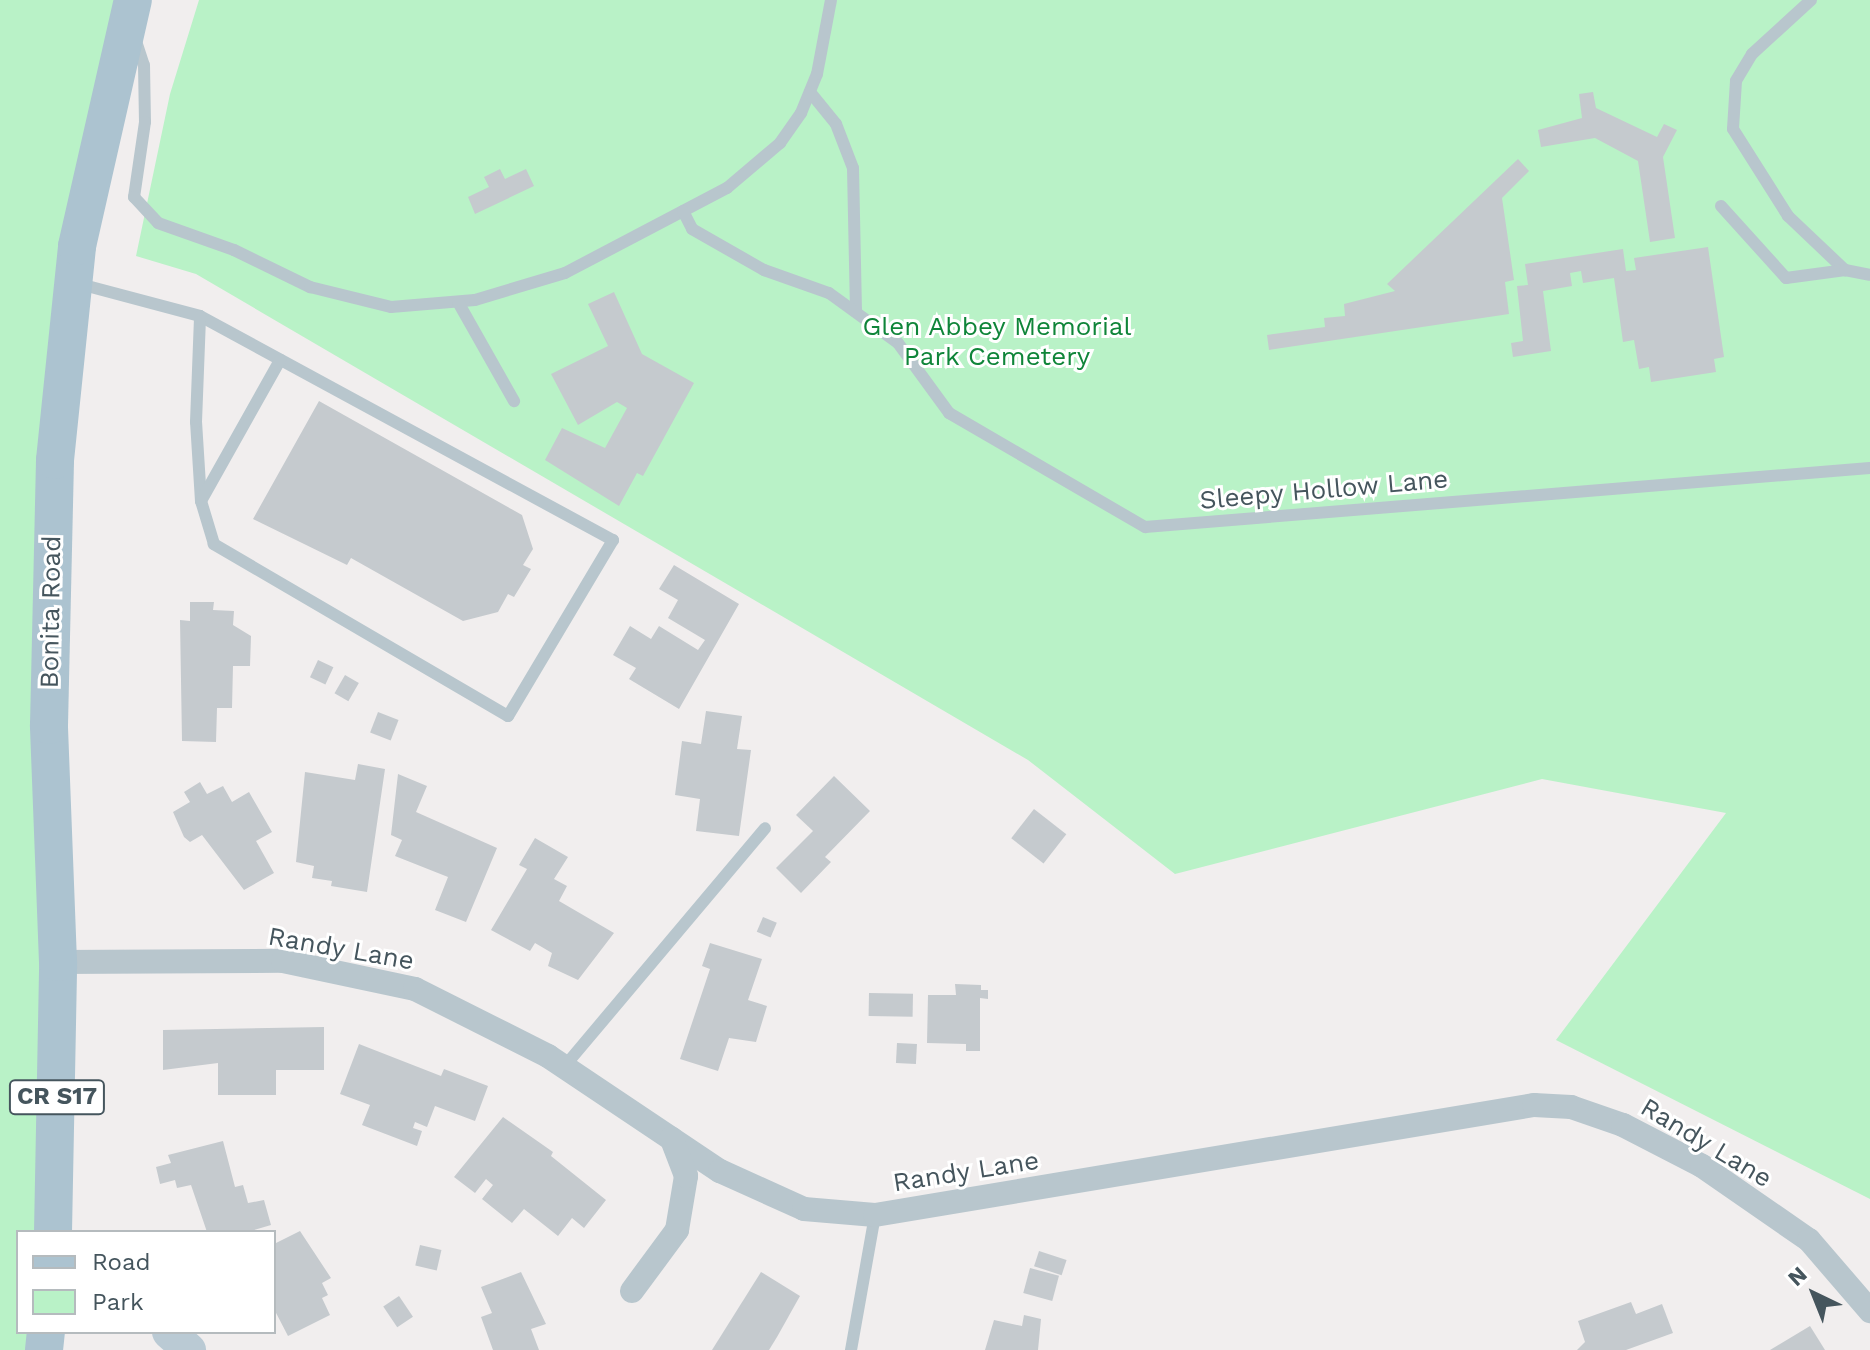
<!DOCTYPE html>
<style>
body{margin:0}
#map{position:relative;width:1870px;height:1350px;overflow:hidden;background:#f1eeee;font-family:"Work Sans",sans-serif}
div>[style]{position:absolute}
.green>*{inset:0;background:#b9f2c7}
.building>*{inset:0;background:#c5cace;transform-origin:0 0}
.lane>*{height:12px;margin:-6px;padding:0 6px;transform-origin:6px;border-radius:6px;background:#b8c6cd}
.street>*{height:24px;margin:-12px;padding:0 12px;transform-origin:12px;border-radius:12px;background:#b8c6cd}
.secondary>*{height:34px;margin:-17px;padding:0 17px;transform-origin:17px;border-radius:17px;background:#bacad4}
.primary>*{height:38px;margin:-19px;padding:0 19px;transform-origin:19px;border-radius:19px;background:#acc3d0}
span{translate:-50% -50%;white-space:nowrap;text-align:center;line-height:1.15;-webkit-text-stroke:6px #fff;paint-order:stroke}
.shield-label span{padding:2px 6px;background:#fff;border:2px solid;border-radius:6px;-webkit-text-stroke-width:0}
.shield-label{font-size:24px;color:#45555d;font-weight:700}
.park-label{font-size:26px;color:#0f8539}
.street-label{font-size:26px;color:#45555d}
.legend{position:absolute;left:16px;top:1230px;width:260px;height:104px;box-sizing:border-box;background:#fff;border:2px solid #b5bbbe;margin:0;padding:10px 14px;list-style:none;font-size:24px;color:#45555d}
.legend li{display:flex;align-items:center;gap:16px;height:40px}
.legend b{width:40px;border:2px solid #b5bbbe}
.north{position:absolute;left:1774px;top:1254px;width:80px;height:80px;-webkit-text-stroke:6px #fff;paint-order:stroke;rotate:317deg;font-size:22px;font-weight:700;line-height:32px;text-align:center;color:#45555d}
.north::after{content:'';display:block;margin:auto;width:28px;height:36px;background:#45555d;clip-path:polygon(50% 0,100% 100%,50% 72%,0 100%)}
</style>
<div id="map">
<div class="green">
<div style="clip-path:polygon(0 0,131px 0,73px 282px,53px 1232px,18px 1232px,18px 1332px,47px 1332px,44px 1350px,0 1350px)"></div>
<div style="clip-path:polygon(199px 0,1870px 0,1870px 1199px,1556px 1040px,1726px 813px,1542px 779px,1175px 874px,1028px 760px,196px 274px,136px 256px,170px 94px)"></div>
</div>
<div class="building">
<div style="clip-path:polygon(1593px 92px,1596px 108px,1657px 137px,1664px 124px,1677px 130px,1663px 157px,1675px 238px,1650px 242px,1638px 161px,1595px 138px,1541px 147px,1538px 130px,1582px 118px,1579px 94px)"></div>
<div style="clip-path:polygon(1518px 159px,1529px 171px,1502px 198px,1514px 280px,1505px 282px,1509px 314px,1269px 350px,1267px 335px,1325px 327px,1324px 318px,1345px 316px,1344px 304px,1395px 291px,1387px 284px)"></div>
<div style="clip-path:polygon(500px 169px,505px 179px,526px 169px,534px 186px,475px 214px,468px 197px,489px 187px,484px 177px)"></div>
<div style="clip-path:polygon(1708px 247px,1724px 357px,1714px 359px,1716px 372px,1651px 382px,1649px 367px,1639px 369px,1634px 340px,1623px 342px,1614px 278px,1583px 283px,1581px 271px,1570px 273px,1572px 286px,1543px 291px,1551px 351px,1513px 357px,1511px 343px,1523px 341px,1517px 286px,1528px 285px,1525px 264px,1623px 249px,1626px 271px,1636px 270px,1634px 258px)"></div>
<div style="clip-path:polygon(614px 292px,642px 354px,694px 383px,643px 476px,637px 473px,619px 506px,545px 460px,562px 428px,605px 448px,627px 408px,617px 402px,578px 425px,551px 374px,608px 346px,588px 304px)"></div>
<div style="clip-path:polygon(319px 401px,522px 515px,533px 549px,523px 565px,531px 569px,514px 597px,508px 594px,498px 612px,463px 621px,351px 558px,347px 565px,253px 519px)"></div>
<div style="clip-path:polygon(674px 565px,739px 604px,679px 709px,629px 679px,636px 668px,613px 655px,630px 626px,651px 639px,659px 626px,698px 650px,705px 640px,668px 618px,678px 600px,659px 589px)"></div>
<div style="clip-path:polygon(190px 602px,214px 602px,213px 610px,234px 611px,233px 625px,251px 636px,250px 666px,233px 666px,232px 708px,217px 708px,216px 742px,182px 741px,180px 620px,190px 621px)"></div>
<div style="left:318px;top:660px;width:17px;height:19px;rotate:25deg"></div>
<div style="left:345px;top:675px;width:16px;height:21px;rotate:30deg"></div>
<div style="clip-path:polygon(706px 711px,742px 716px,737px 749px,751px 750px,739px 836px,696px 831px,700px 799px,675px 795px,682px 741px,701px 744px)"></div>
<div style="left:378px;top:712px;width:22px;height:22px;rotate:21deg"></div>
<div style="clip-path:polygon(358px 764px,385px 769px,367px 892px,331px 886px,332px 881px,312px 878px,314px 866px,296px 862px,305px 772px,355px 780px)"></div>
<div style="clip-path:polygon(398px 774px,427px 786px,416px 812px,497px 848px,466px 922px,435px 910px,448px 877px,395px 856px,402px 840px,391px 835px)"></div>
<div style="clip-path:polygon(834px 776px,870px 811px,825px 857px,831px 862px,801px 893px,776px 868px,813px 831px,796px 815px)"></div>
<div style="clip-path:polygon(200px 782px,207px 794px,223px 786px,232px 802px,249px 792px,272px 832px,256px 841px,274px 873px,244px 890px,202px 835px,190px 842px,184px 837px,173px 812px,190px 802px,184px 792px)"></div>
<div style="left:1034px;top:809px;width:41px;height:37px;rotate:38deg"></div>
<div style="clip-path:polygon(535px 838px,568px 857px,554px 879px,567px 886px,559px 901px,614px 933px,578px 980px,548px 966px,552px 953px,535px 943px,530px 951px,491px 930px,527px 869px,519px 865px)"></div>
<div style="left:763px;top:917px;width:15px;height:16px;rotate:23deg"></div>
<div style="clip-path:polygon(710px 943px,762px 959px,748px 1000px,767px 1006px,756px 1042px,729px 1038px,718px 1071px,680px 1059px,710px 969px,702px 966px)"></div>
<div style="clip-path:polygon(955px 984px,981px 985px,981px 990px,988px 990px,988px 999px,980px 998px,980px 1051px,966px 1051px,966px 1044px,927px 1043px,928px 995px,956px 995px)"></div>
<div style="left:869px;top:993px;width:44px;height:23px;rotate:1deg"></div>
<div style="clip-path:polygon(324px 1027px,324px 1070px,276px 1070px,276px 1095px,218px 1095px,218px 1063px,163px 1070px,163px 1030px)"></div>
<div style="left:897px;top:1043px;width:20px;height:20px;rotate:3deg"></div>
<div style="clip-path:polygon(359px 1044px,441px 1076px,444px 1069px,488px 1086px,475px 1121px,435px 1106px,427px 1127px,415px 1122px,413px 1128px,422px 1131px,417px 1146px,362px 1125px,370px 1105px,340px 1094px)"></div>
<div style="clip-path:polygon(503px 1117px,553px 1152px,551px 1156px,606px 1200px,584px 1228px,572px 1218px,558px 1236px,524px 1209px,512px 1223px,482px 1199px,493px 1185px,486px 1179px,475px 1193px,454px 1177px)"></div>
<div style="clip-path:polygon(223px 1141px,235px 1187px,243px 1185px,248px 1203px,264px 1200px,271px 1225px,247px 1232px,207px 1232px,191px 1185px,177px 1188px,175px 1180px,160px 1184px,156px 1167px,171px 1163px,168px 1155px)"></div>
<div style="clip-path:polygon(300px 1231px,331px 1278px,322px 1283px,328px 1295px,322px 1298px,330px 1315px,288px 1336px,274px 1309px,274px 1244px)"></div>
<div style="left:420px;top:1245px;width:22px;height:21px;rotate:13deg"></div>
<div style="left:1039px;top:1251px;width:29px;height:16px;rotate:18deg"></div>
<div style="left:1030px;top:1268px;width:30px;height:26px;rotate:15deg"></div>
<div style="clip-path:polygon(521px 1272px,546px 1324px,531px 1329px,539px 1350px,493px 1350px,481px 1317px,492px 1313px,481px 1287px)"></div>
<div style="clip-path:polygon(761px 1272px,800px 1296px,777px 1337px,769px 1350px,712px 1350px)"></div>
<div style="left:399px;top:1296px;width:25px;height:19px;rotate:56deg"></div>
<div style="clip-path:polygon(1631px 1302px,1636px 1314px,1662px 1304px,1673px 1333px,1626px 1350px,1577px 1350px,1585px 1342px,1578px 1321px)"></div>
<div style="clip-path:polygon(1024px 1315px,1041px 1319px,1038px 1350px,985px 1350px,994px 1320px,1022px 1326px)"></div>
<div style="clip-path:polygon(1810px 1326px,1825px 1350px,1770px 1350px)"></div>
</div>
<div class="lane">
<div style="left:1811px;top:0;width:80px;rotate:137.5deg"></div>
<div style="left:1752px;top:54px;width:31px;rotate:121deg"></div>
<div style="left:1736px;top:81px;width:48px;rotate:93.6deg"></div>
<div style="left:1733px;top:129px;width:103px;rotate:57.7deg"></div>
<div style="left:1788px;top:216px;width:79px;rotate:43.5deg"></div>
<div style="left:135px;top:38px;width:28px;rotate:72deg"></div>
<div style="left:144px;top:65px;width:57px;rotate:89deg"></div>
<div style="left:145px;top:122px;width:76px;rotate:98.3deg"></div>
<div style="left:134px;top:197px;width:35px;rotate:47deg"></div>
<div style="left:158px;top:223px;width:81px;rotate:19.6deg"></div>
<div style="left:234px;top:250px;width:85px;rotate:26deg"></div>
<div style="left:310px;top:287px;width:83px;rotate:13.9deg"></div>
<div style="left:391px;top:307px;width:84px;rotate:-4.8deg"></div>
<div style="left:475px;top:300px;width:94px;rotate:-16.7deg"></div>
<div style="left:565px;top:273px;width:183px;rotate:-27.7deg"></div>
<div style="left:727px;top:188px;width:70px;rotate:-40.3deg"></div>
<div style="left:780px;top:143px;width:37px;rotate:-55deg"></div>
<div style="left:801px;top:113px;width:42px;rotate:-67.7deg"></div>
<div style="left:817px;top:74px;width:75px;rotate:-79.3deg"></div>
<div style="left:810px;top:92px;width:41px;rotate:50.9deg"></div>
<div style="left:836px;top:124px;width:47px;rotate:68.9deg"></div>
<div style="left:853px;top:168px;width:144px;rotate:88.8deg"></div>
<div style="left:1721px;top:206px;width:97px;rotate:47.9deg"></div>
<div style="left:1786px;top:278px;width:60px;rotate:-7.7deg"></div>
<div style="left:1845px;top:270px;width:25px;rotate:11deg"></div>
<div style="left:683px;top:211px;width:20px;rotate:63deg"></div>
<div style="left:692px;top:229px;width:83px;rotate:29.7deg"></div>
<div style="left:764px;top:270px;width:69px;rotate:19.5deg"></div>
<div style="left:829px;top:293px;width:85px;rotate:35.9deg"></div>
<div style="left:898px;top:343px;width:87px;rotate:53.9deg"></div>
<div style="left:949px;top:413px;width:227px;rotate:30.2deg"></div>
<div style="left:1145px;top:527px;width:727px;rotate:-4.65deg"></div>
<div style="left:76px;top:283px;width:128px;rotate:14.9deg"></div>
<div style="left:200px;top:316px;width:470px;rotate:28.5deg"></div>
<div style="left:613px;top:540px;width:205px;rotate:120.8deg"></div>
<div style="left:508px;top:716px;width:341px;rotate:-149.7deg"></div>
<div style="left:214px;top:544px;width:45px;rotate:-106.8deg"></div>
<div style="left:201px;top:501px;width:79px;rotate:-93.6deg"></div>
<div style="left:196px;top:422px;width:106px;rotate:-87.8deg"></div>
<div style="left:458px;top:302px;width:114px;rotate:60.5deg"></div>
<div style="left:201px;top:501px;width:162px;rotate:-60.7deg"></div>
<div style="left:564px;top:1067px;width:312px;rotate:-49.9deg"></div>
<div style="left:851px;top:1350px;width:137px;rotate:-79.9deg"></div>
</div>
<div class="street">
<div style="left:58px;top:962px;width:225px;rotate:-0.3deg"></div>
<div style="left:283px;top:961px;width:135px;rotate:12deg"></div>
<div style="left:415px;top:989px;width:149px;rotate:26.7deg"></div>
<div style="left:548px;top:1056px;width:207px;rotate:33.8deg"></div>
<div style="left:720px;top:1171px;width:92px;rotate:24.3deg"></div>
<div style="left:804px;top:1209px;width:71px;rotate:4.8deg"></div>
<div style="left:875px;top:1215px;width:668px;rotate:-9.48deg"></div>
<div style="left:1534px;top:1105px;width:37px;rotate:3deg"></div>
<div style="left:1571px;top:1107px;width:55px;rotate:19.1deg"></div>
<div style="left:1623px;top:1125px;width:89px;rotate:27.4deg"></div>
<div style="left:1702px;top:1166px;width:130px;rotate:34.7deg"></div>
<div style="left:1809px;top:1240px;width:94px;rotate:49.3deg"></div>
<div style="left:632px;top:1291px;width:76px;rotate:-53.6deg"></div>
<div style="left:677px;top:1230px;width:55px;rotate:-80.5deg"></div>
<div style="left:686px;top:1176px;width:40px;rotate:-111deg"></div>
</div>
<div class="secondary">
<div style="left:169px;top:1332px;width:27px;rotate:42deg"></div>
</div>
<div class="primary">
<div style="left:53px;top:1232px;width:270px;rotate:-88.9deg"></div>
<div style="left:58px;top:962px;width:237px;rotate:-92.2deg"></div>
<div style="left:49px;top:725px;width:265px;rotate:-88.7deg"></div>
<div style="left:55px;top:460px;width:215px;rotate:-84.1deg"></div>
<div style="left:77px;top:246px;width:252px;rotate:-77.2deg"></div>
<div style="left:44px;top:1350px;width:18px;rotate:-84deg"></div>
</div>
<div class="shield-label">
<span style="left:57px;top:1097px">CR S17</span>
</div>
<div class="park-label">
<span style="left:997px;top:342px">Glen Abbey Memorial<br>Park Cemetery</span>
</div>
<div class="street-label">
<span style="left:1324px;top:490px;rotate:-5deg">Sleepy Hollow Lane</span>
<span style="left:51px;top:612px;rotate:-89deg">Bonita Road</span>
<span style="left:341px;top:949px;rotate:10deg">Randy Lane</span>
<span style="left:1706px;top:1143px;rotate:31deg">Randy Lane</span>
<span style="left:966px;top:1172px;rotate:-9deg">Randy Lane</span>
</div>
<ul class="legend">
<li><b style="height:10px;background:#acc3d0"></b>Road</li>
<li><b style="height:22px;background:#b9f2c7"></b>Park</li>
</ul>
<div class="north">N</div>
</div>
